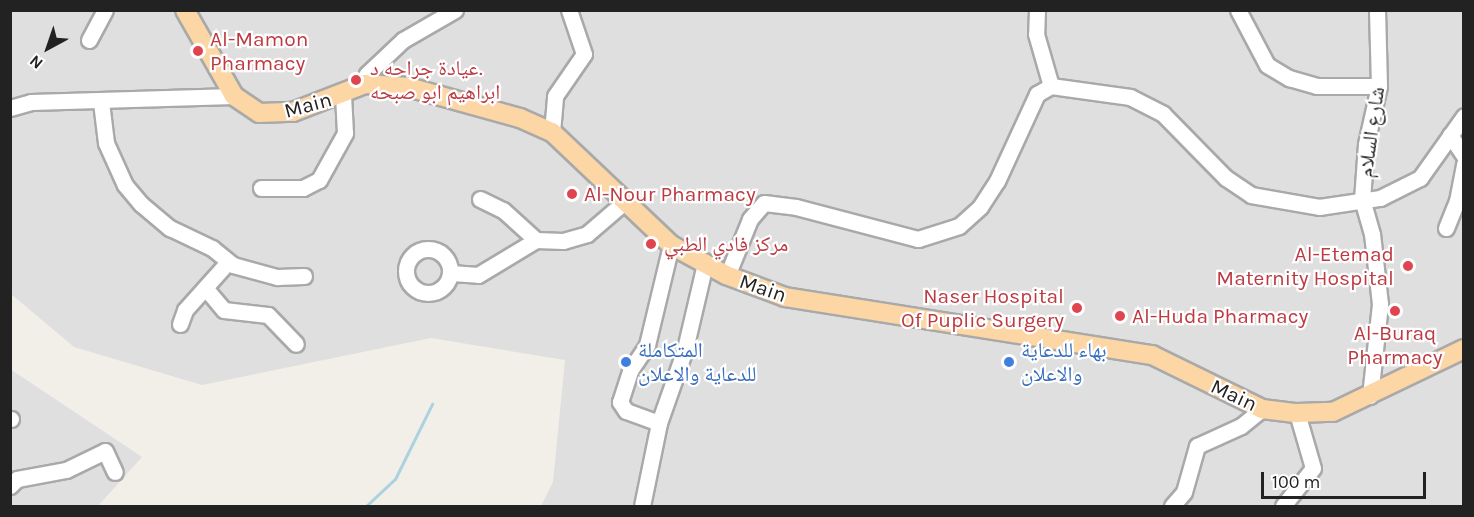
<!DOCTYPE html>
<meta charset="utf-8">
<style>
body{margin:0}
#map{position:relative;width:1474px;height:517px;overflow:hidden;background:#f2efe9;font-family:Karla,"Noto Naskh Arabic",sans-serif}
div>[style]{position:absolute}
.residential>*{inset:0;background:#e0dfdf}
.stream>*{height:3px;margin:-1.5px;padding:0 1.5px;transform-origin:1.5px;border-radius:1.5px;background:#aad3df}
.roads{filter:drop-shadow(2px 0 #a9a9a9) drop-shadow(-2px 0 #a9a9a9) drop-shadow(0 2px #a9a9a9) drop-shadow(0 -2px #a9a9a9)}
.minor>*{height:15px;margin:-7.5px;padding:0 7.5px;transform-origin:7.5px;border-radius:7.5px;background:#fff}
.minor>.ring{margin:-7.5px;padding:0;box-sizing:content-box;background:none;border:15px solid #fff;border-radius:50%}
.major>*{height:18px;margin:-9px;padding:0 9px;transform-origin:9px;border-radius:9px;background:#fcd6a4}
.dots>*{width:16px;height:16px;translate:-50% -50%;box-sizing:border-box;border:3px solid #fff;border-radius:50%}
span{translate:-50% -50%;white-space:nowrap;text-align:center;line-height:1.15;-webkit-text-stroke:4.5px #fff;paint-order:stroke}
.health-label{font-size:21px;color:#be3a42}
.left{translate:0 -50%;text-align:left}
.right{translate:-100% -50%;text-align:right}
.street-label{font-size:21px;color:#222}
.shop-label{font-size:21px;color:#366cbe}
.frame{position:absolute;inset:0;border:12px solid #222;pointer-events:none}
.north{position:absolute;left:18px;top:18px;width:60px;height:60px;-webkit-text-stroke:4px #fff;paint-order:stroke;rotate:220deg;font-size:16px;font-weight:700;line-height:24px;text-align:center;color:#222}
.north::after{content:'';display:block;margin:auto;width:21px;height:27px;background:#222;clip-path:polygon(50% 0,100% 100%,50% 72%,0 100%)}
.scale{position:absolute;left:1261px;top:472px;width:165px;height:27px;box-sizing:border-box;border:3px solid #222;border-top:0;padding-left:8px;font-size:18px;line-height:21px;white-space:nowrap;color:#222;-webkit-text-stroke:4px #fff;paint-order:stroke}
</style>
<div id="map">
<div class="residential">
<div style="clip-path:polygon(10px 11px,1463px 11px,1463px 506px,541px 506px,553px 482px,565px 360px,431px 338px,202px 385px,74px 347px,11px 294px)"></div>
<div style="clip-path:polygon(10px 369px,142px 457px,98px 506px,11px 506px)"></div>
</div>
<div class="stream">
<div style="left:366px;top:506px;width:40px;rotate:-43deg"></div>
<div style="left:395px;top:479px;width:84px;rotate:-63.7deg"></div>
</div>
<div class="roads">
<div class="minor">
<div style="left:1037px;top:10px;width:24px;rotate:92deg"></div>
<div style="left:1036px;top:34px;width:54px;rotate:73.9deg"></div>
<div style="left:1238px;top:10px;width:62px;rotate:62.2deg"></div>
<div style="left:1267px;top:65px;width:26px;rotate:31deg"></div>
<div style="left:1289px;top:78px;width:29px;rotate:16deg"></div>
<div style="left:1317px;top:86px;width:62px"></div>
<div style="left:89px;top:40px;width:34px;rotate:-62deg"></div>
<div style="left:365px;top:84px;width:10px;rotate:-79deg"></div>
<div style="left:367px;top:74px;width:50px;rotate:-43.4deg"></div>
<div style="left:403px;top:40px;width:60px;rotate:-30deg"></div>
<div style="left:101px;top:102px;width:41px;rotate:83deg"></div>
<div style="left:106px;top:143px;width:46px;rotate:65.7deg"></div>
<div style="left:125px;top:185px;width:25px;rotate:50deg"></div>
<div style="left:141px;top:204px;width:38px;rotate:40deg"></div>
<div style="left:170px;top:228px;width:47px;rotate:25.5deg"></div>
<div style="left:212px;top:248px;width:27px;rotate:39deg"></div>
<div style="left:233px;top:265px;width:46px;rotate:15.3deg"></div>
<div style="left:277px;top:277px;width:27px;rotate:-2deg"></div>
<div style="left:10px;top:108px;width:22px;rotate:-16deg"></div>
<div style="left:31px;top:102px;width:203px;rotate:-1.7deg"></div>
<div style="left:552px;top:132px;width:36px;rotate:-85deg"></div>
<div style="left:555px;top:96px;width:51px;rotate:-55.4deg"></div>
<div style="left:584px;top:54px;width:46px;rotate:-108.8deg"></div>
<div style="left:1450px;top:135px;width:25px;rotate:56deg"></div>
<div style="left:261px;top:188px;width:42px"></div>
<div style="left:303px;top:188px;width:18px;rotate:-27deg"></div>
<div style="left:319px;top:180px;width:54px;rotate:-61deg"></div>
<div style="left:345px;top:133px;width:38px;rotate:-93deg"></div>
<div style="left:480px;top:199px;width:25px;rotate:26deg"></div>
<div style="left:503px;top:210px;width:45px;rotate:42.3deg"></div>
<div style="left:1446px;top:228px;width:29px;rotate:-68deg"></div>
<div style="left:1457px;top:201px;width:38px;rotate:-79deg"></div>
<div class="ring" style="left:406px;top:249px;width:29px;height:29px"></div>
<div style="left:451px;top:273px;width:27px;rotate:4deg"></div>
<div style="left:478px;top:275px;width:68px;rotate:-31.1deg"></div>
<div style="left:536px;top:240px;width:27px;rotate:2deg"></div>
<div style="left:563px;top:241px;width:25px;rotate:-16deg"></div>
<div style="left:587px;top:234px;width:46px;rotate:-40.6deg"></div>
<div style="left:727px;top:276px;width:61px;rotate:-68deg"></div>
<div style="left:750px;top:219px;width:21px;rotate:-49deg"></div>
<div style="left:764px;top:203px;width:32px;rotate:7deg"></div>
<div style="left:796px;top:207px;width:126px;rotate:14.7deg"></div>
<div style="left:918px;top:239px;width:43px;rotate:-17.6deg"></div>
<div style="left:959px;top:226px;width:28px;rotate:-42deg"></div>
<div style="left:980px;top:207px;width:31px;rotate:-57deg"></div>
<div style="left:997px;top:181px;width:96px;rotate:-65.3deg"></div>
<div style="left:1037px;top:94px;width:16px;rotate:-30deg"></div>
<div style="left:1051px;top:86px;width:80px;rotate:7.9deg"></div>
<div style="left:1130px;top:97px;width:37px;rotate:27deg"></div>
<div style="left:1163px;top:114px;width:90px;rotate:45.5deg"></div>
<div style="left:1226px;top:178px;width:30px;rotate:34deg"></div>
<div style="left:1251px;top:195px;width:69px;rotate:10deg"></div>
<div style="left:1319px;top:207px;width:62px;rotate:-8.4deg"></div>
<div style="left:1380px;top:198px;width:45px;rotate:-26.6deg"></div>
<div style="left:1420px;top:178px;width:76px;rotate:-54.6deg"></div>
<div style="left:207px;top:290px;width:26px;rotate:50deg"></div>
<div style="left:224px;top:310px;width:44px;rotate:6.5deg"></div>
<div style="left:268px;top:315px;width:40px;rotate:46deg"></div>
<div style="left:180px;top:324px;width:15px;rotate:-70deg"></div>
<div style="left:185px;top:310px;width:64px;rotate:-48.1deg"></div>
<div style="left:1370px;top:396px;width:93px;rotate:-83.8deg"></div>
<div style="left:1380px;top:304px;width:70px;rotate:-96.5deg"></div>
<div style="left:1372px;top:234px;width:35px;rotate:-106deg"></div>
<div style="left:1362px;top:200px;width:56px;rotate:-85.9deg"></div>
<div style="left:1366px;top:144px;width:59px;rotate:-77.4deg"></div>
<div style="left:1379px;top:86px;width:76px;rotate:-91.5deg"></div>
<div style="left:10px;top:419px;width:1px"></div>
<div style="left:659px;top:423px;width:35px;rotate:-160deg"></div>
<div style="left:626px;top:411px;width:11px;rotate:-124deg"></div>
<div style="left:620px;top:402px;width:35px;rotate:-72deg"></div>
<div style="left:631px;top:369px;width:29px;rotate:-56deg"></div>
<div style="left:647px;top:345px;width:103px;rotate:-76.5deg"></div>
<div style="left:10px;top:486px;width:10px;rotate:-45deg"></div>
<div style="left:17px;top:479px;width:50px;rotate:-10.4deg"></div>
<div style="left:66px;top:470px;width:43px;rotate:-26deg"></div>
<div style="left:105px;top:451px;width:23px;rotate:65deg"></div>
<div style="left:642px;top:506px;width:85px;rotate:-78.4deg"></div>
<div style="left:659px;top:423px;width:78px;rotate:-70.6deg"></div>
<div style="left:685px;top:349px;width:87px;rotate:-76.8deg"></div>
<div style="left:1172px;top:506px;width:18px;rotate:-49deg"></div>
<div style="left:1184px;top:492px;width:48px;rotate:-74.2deg"></div>
<div style="left:1197px;top:446px;width:48px;rotate:-24.4deg"></div>
<div style="left:1241px;top:426px;width:27px;rotate:-39deg"></div>
<div style="left:1283px;top:506px;width:48px;rotate:-51.7deg"></div>
<div style="left:1313px;top:468px;width:57px;rotate:-106.2deg"></div>
</div>
<div class="major">
<div style="left:185px;top:10px;width:99px;rotate:60.3deg"></div>
<div style="left:234px;top:96px;width:30px;rotate:34deg"></div>
<div style="left:259px;top:113px;width:34px;rotate:-2deg"></div>
<div style="left:293px;top:112px;width:77px;rotate:-21.3deg"></div>
<div style="left:365px;top:84px;width:43px;rotate:4deg"></div>
<div style="left:408px;top:87px;width:116px;rotate:15.5deg"></div>
<div style="left:520px;top:118px;width:35px;rotate:24deg"></div>
<div style="left:552px;top:132px;width:164px;rotate:43.5deg"></div>
<div style="left:671px;top:245px;width:63px;rotate:28.6deg"></div>
<div style="left:726px;top:275px;width:63px;rotate:20.4deg"></div>
<div style="left:785px;top:297px;width:372px;rotate:9deg"></div>
<div style="left:1152px;top:355px;width:123px;rotate:26.1deg"></div>
<div style="left:1262px;top:409px;width:35px;rotate:7deg"></div>
<div style="left:1297px;top:413px;width:36px;rotate:-2deg"></div>
<div style="left:1333px;top:412px;width:145px;rotate:-25.7deg"></div>
</div>
</div>
<div class="dots">
<div style="left:198px;top:51px;background:#e0444e"></div>
<div style="left:356px;top:80px;background:#e0444e"></div>
<div style="left:572px;top:194px;background:#e0444e"></div>
<div style="left:651px;top:244px;background:#e0444e"></div>
<div style="left:1408px;top:266px;background:#e0444e"></div>
<div style="left:1077px;top:308px;background:#e0444e"></div>
<div style="left:1395px;top:311px;background:#e0444e"></div>
<div style="left:1120px;top:316px;background:#e0444e"></div>
<div style="left:626px;top:362px;background:#3f7fe0"></div>
<div style="left:1009px;top:362px;background:#3f7fe0"></div>
</div>
<div class="health-label">
<span class="left" style="left:210px;top:51px">Al-Mamon<br>Pharmacy</span>
<span class="left" style="left:370px;top:80px">عيادة جراحه د.<br>ابراهيم ابو صبحه</span>
<span class="left" style="left:584px;top:194px">Al-Nour Pharmacy</span>
<span class="left" style="left:664px;top:244px">مركز فادي الطبي</span>
<span class="right" style="left:1394px;top:266px">Al-Etemad<br>Maternity Hospital</span>
<span class="right" style="left:1064px;top:308px">Naser Hospital<br>Of Puplic Surgery</span>
<span class="left" style="left:1132px;top:316px">Al-Huda Pharmacy</span>
<span style="left:1395px;top:345px">Al-Buraq<br>Pharmacy</span>
</div>
<div class="street-label">
<span style="left:308px;top:105px;rotate:-15deg">Main</span>
<span style="left:1371px;top:132px;rotate:-82deg">شارع السلام</span>
<span style="left:763px;top:288px;rotate:19deg">Main</span>
<span style="left:1234px;top:395px;rotate:25deg">Main</span>
</div>
<div class="shop-label">
<span class="left" style="left:638px;top:362px">المتكاملة<br>للدعاية والاعلان</span>
<span class="left" style="left:1021px;top:362px">بهاء للدعاية<br>والاعلان</span>
</div>
<div class="frame"></div>
<div class="north">N</div>
<div class="scale">100 m</div>
</div>
